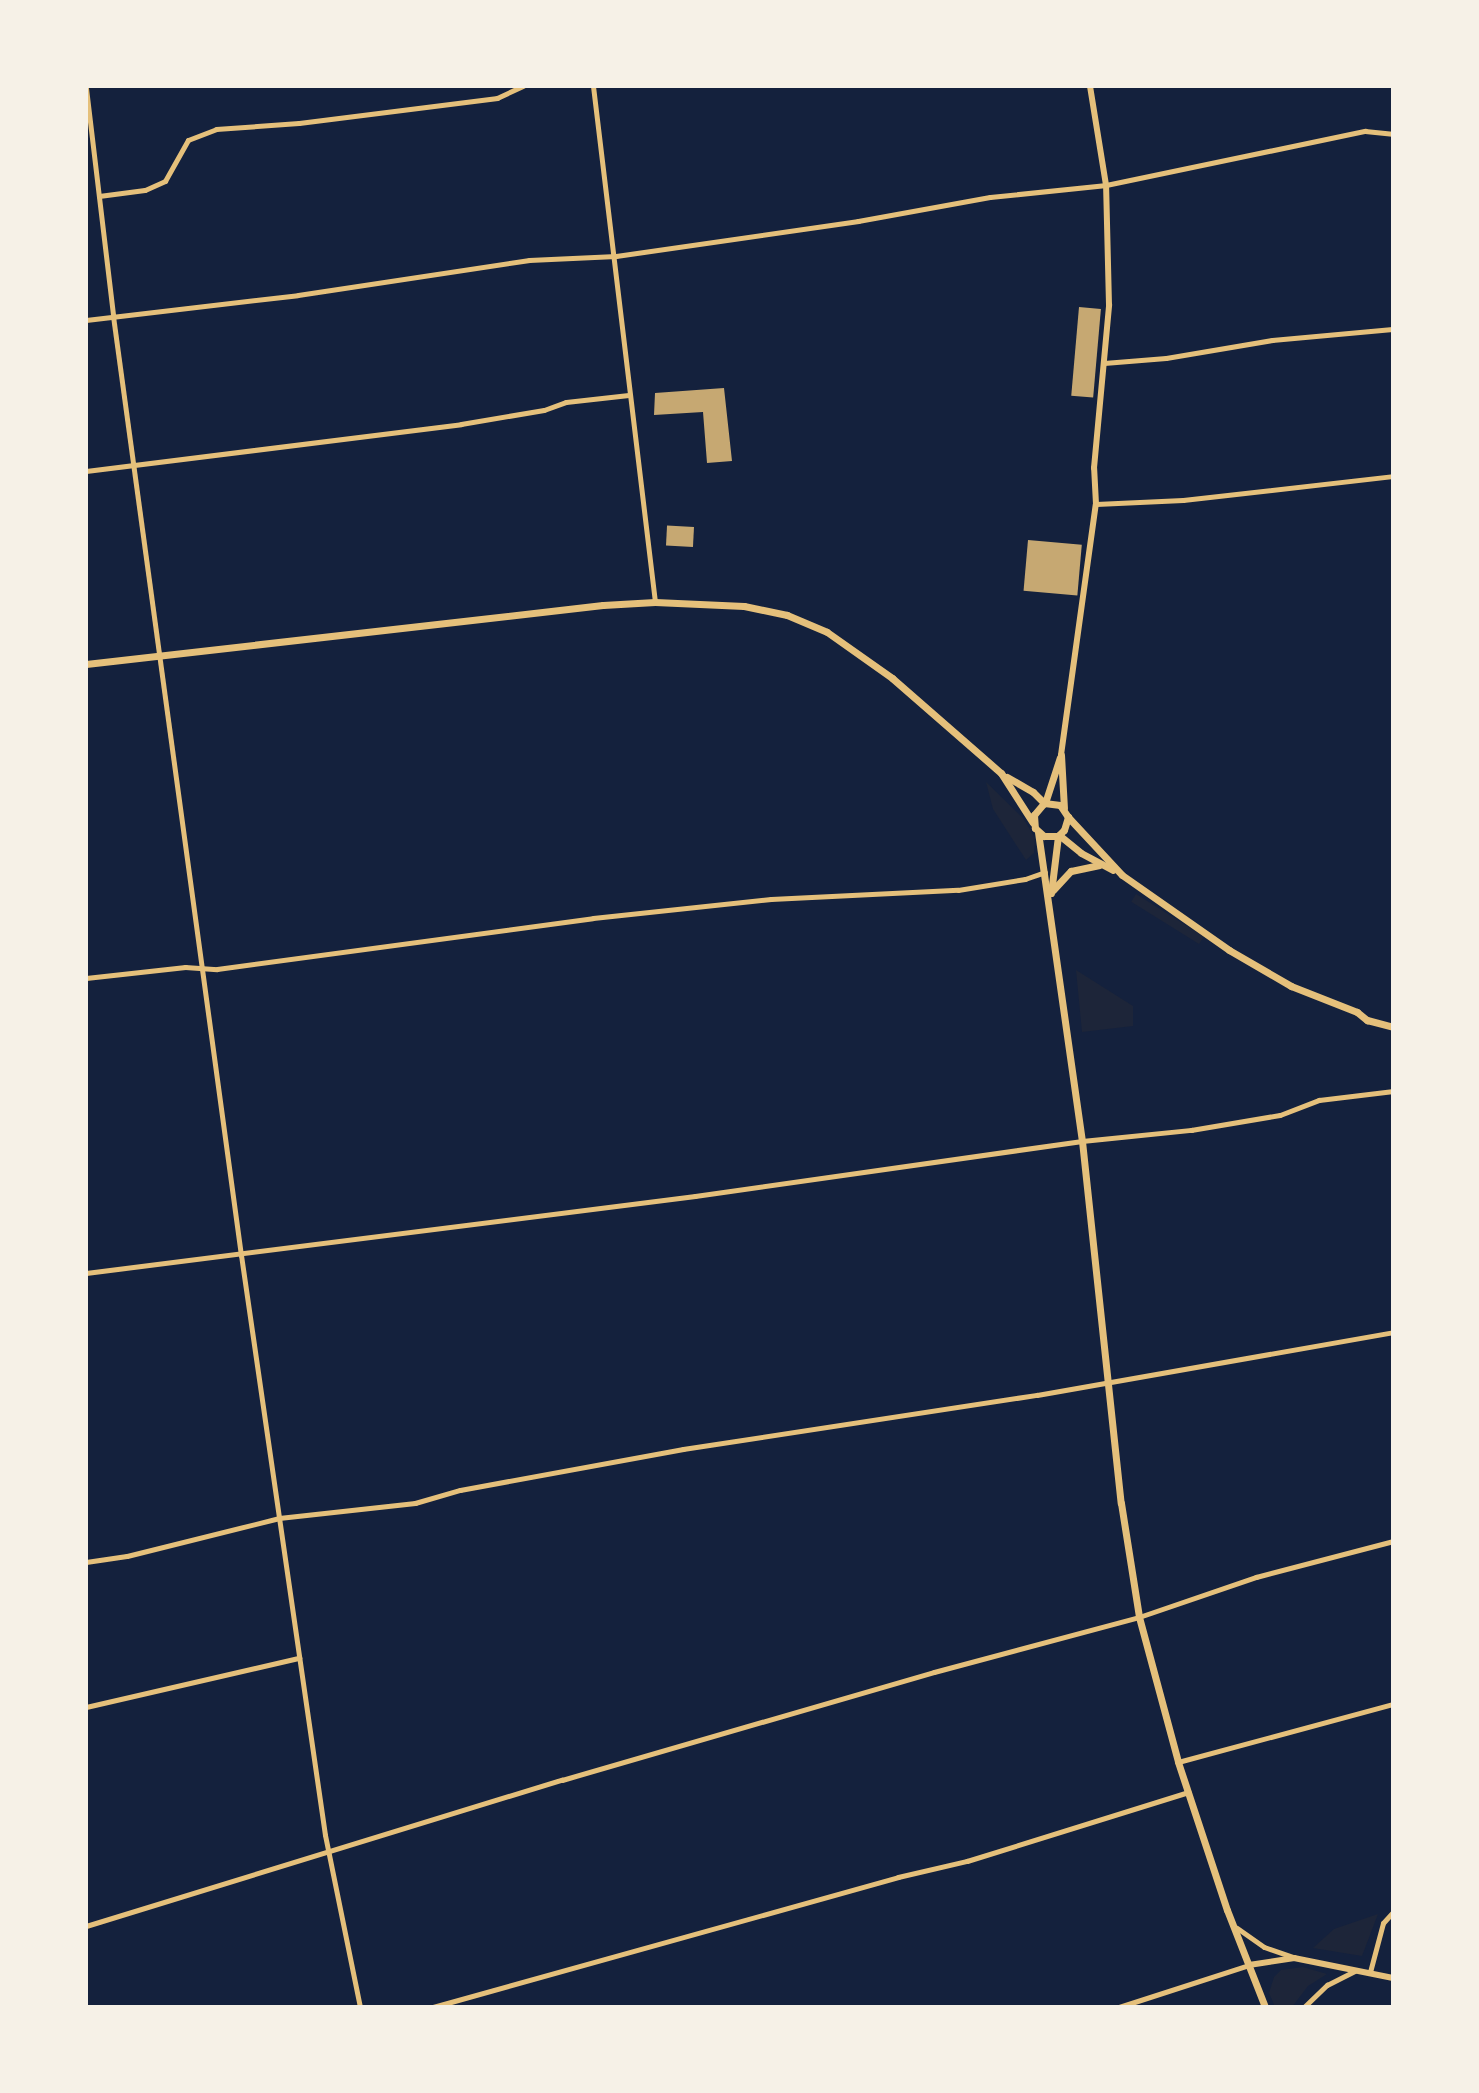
<!DOCTYPE html>
<style>
body{margin:0}
#map{position:relative;width:1479px;height:2093px;overflow:hidden;background:#14213d;font-family:Mulish,sans-serif}
div>[style]{position:absolute}
.green>*{inset:0;background:#1d2539;transform-origin:0 0}
.building>*{inset:0;background:#c6a872;transform-origin:0 0}
.minor>*{height:5px;margin:-2.5px;padding:0 2.5px;transform-origin:2.5px;border-radius:2.5px;background:#e5c07b}
.tertiary>*{height:6px;margin:-3px;padding:0 3px;transform-origin:3px;border-radius:3px;background:#e5c07b}
.secondary>*{height:7px;margin:-3.5px;padding:0 3.5px;transform-origin:3.5px;border-radius:3.5px;background:#e5c07b}
span{translate:-50% -50%;white-space:nowrap;text-align:center;line-height:1.15;-webkit-text-stroke:8px #f6f1e7;paint-order:stroke}
.frame{position:absolute;inset:0;border:88px solid #f6f1e7;pointer-events:none}
</style>
<div id="map">
<div class="green">
<div style="clip-path:polygon(986px 782px,1023px 818px,1035px 838px,1034px 853px,1026px 860px,993px 809px)"></div>
<div style="left:1136px;top:894px;width:80px;height:9px;rotate:32deg"></div>
<div style="clip-path:polygon(1076px 970px,1133px 1006px,1133px 1026px,1082px 1032px)"></div>
<div style="clip-path:polygon(1378px 1914px,1362px 1956px,1313px 1948px,1334px 1929px)"></div>
<div style="clip-path:polygon(1303px 1967px,1327px 1974px,1308px 1986px,1292px 2007px,1275px 2007px,1269px 1993px,1274px 1977px,1281px 1970px)"></div>
</div>
<div class="building">
<div style="left:1079px;top:307px;width:22px;height:89px;rotate:5deg"></div>
<div style="clip-path:polygon(724px 388px,732px 461px,707px 463px,703px 412px,654px 415px,655px 393px)"></div>
<div style="left:694px;top:527px;width:20px;height:27px;rotate:93deg"></div>
<div style="left:1028px;top:540px;width:54px;height:51px;rotate:5deg"></div>
</div>
<div class="minor">
<div style="left:593px;top:86px;width:520px;rotate:83.15deg"></div>
<div style="left:86px;top:88px;width:230px;rotate:83.2deg"></div>
<div style="left:113px;top:316px;width:948px;rotate:82.24deg"></div>
<div style="left:241px;top:1255px;width:586px;rotate:81.76deg"></div>
<div style="left:325px;top:1835px;width:176px;rotate:78.5deg"></div>
<div style="left:1393px;top:134px;width:12px;rotate:-90deg"></div>
<div style="left:99px;top:196px;width:46px;rotate:-7.4deg"></div>
<div style="left:145px;top:190px;width:22px;rotate:-24deg"></div>
<div style="left:165px;top:181px;width:47px;rotate:-60.7deg"></div>
<div style="left:188px;top:140px;width:30px;rotate:-21deg"></div>
<div style="left:216px;top:129px;width:83px;rotate:-4.1deg"></div>
<div style="left:299px;top:123px;width:200px;rotate:-7.2deg"></div>
<div style="left:497px;top:98px;width:29px;rotate:-25deg"></div>
<div style="left:86px;top:320px;width:213px;rotate:-6.7deg"></div>
<div style="left:298px;top:295px;width:234px;rotate:-8.6deg"></div>
<div style="left:529px;top:260px;width:87px;rotate:-2.6deg"></div>
<div style="left:616px;top:256px;width:245px;rotate:-8.2deg"></div>
<div style="left:858px;top:221px;width:134px;rotate:-10.3deg"></div>
<div style="left:990px;top:197px;width:117px;rotate:-5.9deg"></div>
<div style="left:1106px;top:185px;width:265px;rotate:-11.8deg"></div>
<div style="left:1365px;top:131px;width:27px;rotate:6deg"></div>
<div style="left:1104px;top:363px;width:62px;rotate:-4.6deg"></div>
<div style="left:1166px;top:358px;width:108px;rotate:-9.6deg"></div>
<div style="left:1272px;top:340px;width:121px;rotate:-5.2deg"></div>
<div style="left:86px;top:471px;width:378px;rotate:-7.1deg"></div>
<div style="left:461px;top:424px;width:84px;rotate:-9.6deg"></div>
<div style="left:544px;top:410px;width:23px;rotate:-20deg"></div>
<div style="left:566px;top:402px;width:63px;rotate:-6.3deg"></div>
<div style="left:1096px;top:504px;width:87px;rotate:-2.6deg"></div>
<div style="left:1183px;top:500px;width:211px;rotate:-6.5deg"></div>
<div style="left:86px;top:978px;width:100px;rotate:-6.3deg"></div>
<div style="left:185px;top:967px;width:32px;rotate:4deg"></div>
<div style="left:217px;top:969px;width:379px;rotate:-7.7deg"></div>
<div style="left:593px;top:918px;width:179px;rotate:-6.1deg"></div>
<div style="left:771px;top:899px;width:187px;rotate:-2.8deg"></div>
<div style="left:958px;top:890px;width:68px;rotate:-9.3deg"></div>
<div style="left:1025px;top:879px;width:21px;rotate:-19deg"></div>
<div style="left:86px;top:1273px;width:614px;rotate:-7.21deg"></div>
<div style="left:695px;top:1196px;width:391px;rotate:-8.1deg"></div>
<div style="left:1082px;top:1141px;width:110px;rotate:-5.8deg"></div>
<div style="left:1191px;top:1130px;width:90px;rotate:-9.6deg"></div>
<div style="left:1280px;top:1115px;width:42px;rotate:-21deg"></div>
<div style="left:1319px;top:1100px;width:75px;rotate:-6.9deg"></div>
<div style="left:86px;top:1562px;width:41px;rotate:-8.3deg"></div>
<div style="left:127px;top:1556px;width:157px;rotate:-14deg"></div>
<div style="left:279px;top:1518px;width:137px;rotate:-6.3deg"></div>
<div style="left:415px;top:1503px;width:47px;rotate:-16.1deg"></div>
<div style="left:460px;top:1490px;width:227px;rotate:-10.4deg"></div>
<div style="left:683px;top:1449px;width:358px;rotate:-8.7deg"></div>
<div style="left:1037px;top:1395px;width:362px;rotate:-10deg"></div>
<div style="left:86px;top:1707px;width:219px;rotate:-13deg"></div>
<div style="left:1178px;top:1762px;width:223px;rotate:-15.1deg"></div>
<div style="left:86px;top:1926px;width:498px;rotate:-17.1deg"></div>
<div style="left:562px;top:1780px;width:387px;rotate:-16.2deg"></div>
<div style="left:934px;top:1672px;width:212px;rotate:-15deg"></div>
<div style="left:1139px;top:1617px;width:124px;rotate:-18.9deg"></div>
<div style="left:1256px;top:1577px;width:142px;rotate:-14.7deg"></div>
<div style="left:1237px;top:1928px;width:33px;rotate:35deg"></div>
<div style="left:1264px;top:1947px;width:31px;rotate:19deg"></div>
<div style="left:1370px;top:1972px;width:51px;rotate:-75.1deg"></div>
<div style="left:1383px;top:1923px;width:15px;rotate:-48deg"></div>
<div style="left:433px;top:2007px;width:483px;rotate:-15.6deg"></div>
<div style="left:898px;top:1877px;width:71px;rotate:-13.1deg"></div>
<div style="left:967px;top:1861px;width:232px;rotate:-17.3deg"></div>
<div style="left:1119px;top:2007px;width:137px;rotate:-17.9deg"></div>
<div style="left:1304px;top:2007px;width:32px;rotate:-44deg"></div>
<div style="left:1327px;top:1985px;width:31px;rotate:-27deg"></div>
</div>
<div class="tertiary">
<div style="left:1061px;top:755px;width:253px;rotate:-82.1deg"></div>
<div style="left:1096px;top:504px;width:36px;rotate:-93deg"></div>
<div style="left:1094px;top:468px;width:164px;rotate:-84.7deg"></div>
<div style="left:1109px;top:305px;width:120px;rotate:-91.4deg"></div>
<div style="left:1106px;top:185px;width:100px;rotate:-99.2deg"></div>
<div style="left:1249px;top:1965px;width:46px;rotate:-8.8deg"></div>
<div style="left:1294px;top:1958px;width:101px;rotate:11.4deg"></div>
</div>
<div class="secondary">
<div style="left:86px;top:664px;width:520px;rotate:-6.51deg"></div>
<div style="left:603px;top:605px;width:52px;rotate:-3.3deg"></div>
<div style="left:655px;top:602px;width:89px;rotate:2.6deg"></div>
<div style="left:744px;top:606px;width:44px;rotate:11.8deg"></div>
<div style="left:787px;top:615px;width:43px;rotate:23deg"></div>
<div style="left:827px;top:632px;width:80px;rotate:35.3deg"></div>
<div style="left:892px;top:678px;width:145px;rotate:41.1deg"></div>
<div style="left:1001px;top:773px;width:59px;rotate:57.4deg"></div>
<div style="left:1061px;top:755px;width:53px;rotate:86.8deg"></div>
<div style="left:1007px;top:777px;width:30px;rotate:30deg"></div>
<div style="left:1033px;top:792px;width:16px;rotate:45deg"></div>
<div style="left:1045px;top:803px;width:48px;rotate:-71.9deg"></div>
<div style="left:1068px;top:817px;width:79px;rotate:47deg"></div>
<div style="left:1122px;top:875px;width:131px;rotate:35deg"></div>
<div style="left:1229px;top:950px;width:72px;rotate:30.1deg"></div>
<div style="left:1291px;top:986px;width:71px;rotate:21.5deg"></div>
<div style="left:1357px;top:1012px;width:13px;rotate:39deg"></div>
<div style="left:1367px;top:1020px;width:27px;rotate:15deg"></div>
<div style="left:1038px;top:832px;width:312px;rotate:81.9deg"></div>
<div style="left:1082px;top:1141px;width:364px;rotate:83.9deg"></div>
<div style="left:1121px;top:1503px;width:115px;rotate:81deg"></div>
<div style="left:1139px;top:1617px;width:150px;rotate:74.9deg"></div>
<div style="left:1178px;top:1762px;width:156px;rotate:71.7deg"></div>
<div style="left:1227px;top:1910px;width:104px;rotate:68.6deg"></div>
<div style="left:1059px;top:835px;width:28px;rotate:39deg"></div>
<div style="left:1081px;top:853px;width:36px;rotate:28deg"></div>
<div style="left:1053px;top:890px;width:26px;rotate:-47deg"></div>
<div style="left:1071px;top:871px;width:29px;rotate:-12deg"></div>
<div style="left:1051px;top:893px;width:57px;rotate:-83deg"></div>
<div style="left:1058px;top:836px;width:8px;rotate:-45deg"></div>
<div style="left:1064px;top:830px;width:14px;rotate:-73deg"></div>
<div style="left:1068px;top:817px;width:14px;rotate:-124deg"></div>
<div style="left:1060px;top:805px;width:16px;rotate:-173deg"></div>
<div style="left:1044px;top:803px;width:16px;rotate:130deg"></div>
<div style="left:1034px;top:815px;width:13px;rotate:86deg"></div>
<div style="left:1035px;top:828px;width:12px;rotate:42deg"></div>
<div style="left:1044px;top:836px;width:14px"></div>
</div>
<div class="frame"></div>
</div>
